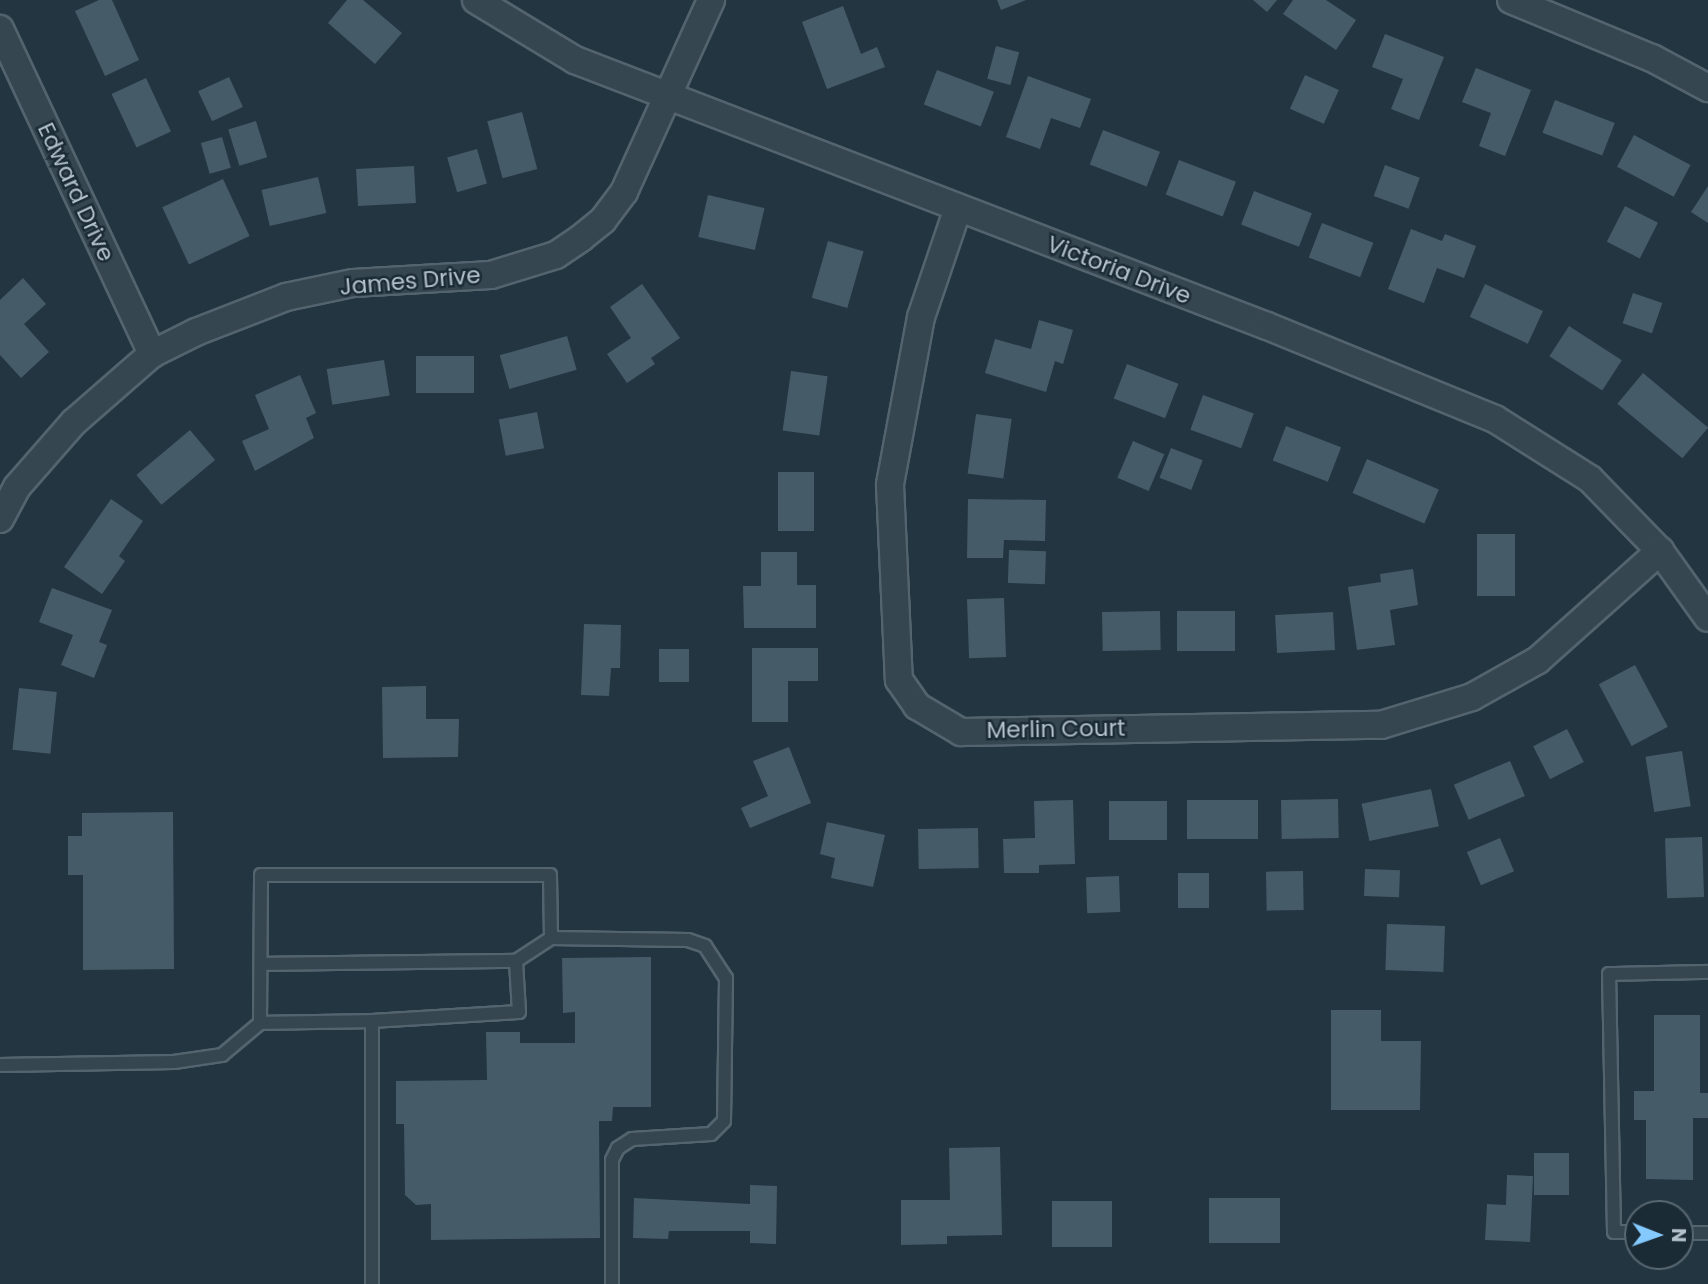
<!DOCTYPE html>
<style>
body{margin:0}
#map{position:relative;width:1708px;height:1284px;overflow:hidden;background:#223541;font-family:Poppins,sans-serif}
div>[style]{position:absolute}
.building>*{inset:0;background:#465b68;transform-origin:0 0}
.roads{filter:drop-shadow(2px 0 #54646f) drop-shadow(-2px 0 #54646f) drop-shadow(0 2px #54646f) drop-shadow(0 -2px #54646f)}
.service>*{height:12px;margin:-6px;padding:0 6px;transform-origin:6px;border-radius:6px;background:#364651}
.minor>*{height:26px;margin:-13px;padding:0 13px;transform-origin:13px;border-radius:13px;background:#364651}
span{translate:-50% -50%;white-space:nowrap;text-align:center;line-height:1.15;-webkit-text-stroke:5px #1b2b36;paint-order:stroke}
.street-label{font-size:23px;color:#b3c1cc}
.north{position:absolute;left:1624px;top:1200px;width:70px;height:70px;box-sizing:border-box;background:#1b2b36;border:2px solid #586772;border-radius:50%;rotate:91deg;font-size:19px;font-weight:700;line-height:28px;text-align:center;color:#b3c1cc}
.north::after{content:'';display:block;margin:auto;width:24px;height:32px;background:#84caff;clip-path:polygon(50% 0,100% 100%,50% 72%,0 100%)}
</style>
<div id="map">
<div class="building">
<div style="clip-path:polygon(99px 0,112px 0,139px 60px,105px 76px,75px 11px)"></div>
<div style="clip-path:polygon(347px 0,363px 0,402px 33px,375px 64px,328px 23px)"></div>
<div style="clip-path:polygon(997px 0,1026px 0,1001px 10px)"></div>
<div style="clip-path:polygon(1253px 0,1277px 0,1267px 12px)"></div>
<div style="clip-path:polygon(1293px 0,1326px 0,1356px 20px,1336px 50px,1283px 14px)"></div>
<div style="clip-path:polygon(843px 6px,861px 54px,877px 47px,885px 67px,827px 89px,802px 22px)"></div>
<div style="clip-path:polygon(1385px 34px,1444px 57px,1419px 120px,1391px 109px,1403px 79px,1372px 67px)"></div>
<div style="left:996px;top:46px;width:24px;height:34px;rotate:15deg"></div>
<div style="clip-path:polygon(1476px 68px,1531px 90px,1505px 156px,1479px 146px,1491px 113px,1462px 102px)"></div>
<div style="left:937px;top:70px;width:61px;height:37px;rotate:21deg"></div>
<div style="left:1305px;top:75px;width:37px;height:37px;rotate:24deg"></div>
<div style="clip-path:polygon(1028px 76px,1091px 99px,1080px 128px,1051px 118px,1040px 149px,1006px 137px)"></div>
<div style="left:229px;top:77px;width:33px;height:34px;rotate:65deg"></div>
<div style="left:146px;top:78px;width:59px;height:38px;rotate:65deg"></div>
<div style="left:1555px;top:100px;width:64px;height:35px;rotate:21deg"></div>
<div style="left:522px;top:112px;width:59px;height:36px;rotate:75deg"></div>
<div style="left:256px;top:121px;width:38px;height:29px;rotate:73deg"></div>
<div style="left:1103px;top:130px;width:61px;height:37px;rotate:21deg"></div>
<div style="left:1634px;top:135px;width:64px;height:36px;rotate:28deg"></div>
<div style="left:222px;top:137px;width:32px;height:22px;rotate:74deg"></div>
<div style="left:477px;top:149px;width:36px;height:31px;rotate:74deg"></div>
<div style="left:1179px;top:160px;width:61px;height:37px;rotate:21deg"></div>
<div style="left:1385px;top:165px;width:37px;height:33px;rotate:20deg"></div>
<div style="left:414px;top:166px;width:37px;height:58px;rotate:87deg"></div>
<div style="left:318px;top:177px;width:37px;height:58px;rotate:77deg"></div>
<div style="left:223px;top:179px;width:63px;height:67px;rotate:65deg"></div>
<div style="clip-path:polygon(1708px 186px,1708px 223px,1691px 212px)"></div>
<div style="left:1254px;top:191px;width:62px;height:36px;rotate:21deg"></div>
<div style="left:708px;top:195px;width:58px;height:43px;rotate:13deg"></div>
<div style="left:1625px;top:206px;width:37px;height:40px;rotate:27deg"></div>
<div style="left:1322px;top:223px;width:55px;height:37px;rotate:21deg"></div>
<div style="clip-path:polygon(1411px 229px,1442px 241px,1445px 234px,1476px 246px,1464px 278px,1437px 268px,1424px 303px,1388px 289px)"></div>
<div style="left:828px;top:241px;width:37px;height:59px;rotate:16deg"></div>
<div style="clip-path:polygon(23px 278px,46px 304px,24px 324px,49px 352px,21px 378px,0 355px,0 300px)"></div>
<div style="clip-path:polygon(642px 284px,680px 338px,651px 358px,655px 364px,627px 383px,607px 354px,631px 338px,610px 307px)"></div>
<div style="left:1485px;top:284px;width:64px;height:36px;rotate:25deg"></div>
<div style="left:1633px;top:293px;width:31px;height:32px;rotate:19deg"></div>
<div style="clip-path:polygon(1039px 320px,1073px 330px,1063px 364px,1055px 361px,1046px 392px,985px 373px,995px 339px,1031px 349px)"></div>
<div style="left:1569px;top:326px;width:63px;height:36px;rotate:33deg"></div>
<div style="left:567px;top:336px;width:35px;height:70px;rotate:74deg"></div>
<div style="left:416px;top:356px;width:58px;height:37px"></div>
<div style="left:384px;top:360px;width:36px;height:58px;rotate:81deg"></div>
<div style="left:1127px;top:364px;width:55px;height:37px;rotate:21deg"></div>
<div style="left:791px;top:371px;width:37px;height:60px;rotate:8deg"></div>
<div style="left:1643px;top:373px;width:85px;height:40px;rotate:40deg"></div>
<div style="clip-path:polygon(300px 375px,316px 413px,306px 418px,314px 438px,255px 471px,242px 441px,269px 429px,255px 395px)"></div>
<div style="left:1203px;top:395px;width:54px;height:37px;rotate:20deg"></div>
<div style="left:537px;top:412px;width:37px;height:39px;rotate:79deg"></div>
<div style="left:976px;top:414px;width:36px;height:60px;rotate:8deg"></div>
<div style="left:1286px;top:426px;width:59px;height:37px;rotate:21deg"></div>
<div style="left:190px;top:430px;width:39px;height:70px;rotate:50deg"></div>
<div style="left:1133px;top:441px;width:34px;height:40px;rotate:23deg"></div>
<div style="left:1171px;top:448px;width:34px;height:32px;rotate:21deg"></div>
<div style="left:1367px;top:459px;width:78px;height:37px;rotate:23deg"></div>
<div style="left:778px;top:472px;width:36px;height:59px"></div>
<div style="clip-path:polygon(111px 499px,143px 521px,119px 556px,125px 561px,102px 594px,64px 567px)"></div>
<div style="clip-path:polygon(968px 499px,1046px 500px,1045px 541px,1004px 540px,1003px 558px,967px 558px)"></div>
<div style="left:1477px;top:534px;width:38px;height:62px"></div>
<div style="left:1009px;top:550px;width:37px;height:33px;rotate:2deg"></div>
<div style="clip-path:polygon(761px 552px,797px 552px,797px 585px,816px 585px,816px 628px,744px 628px,743px 586px,761px 586px)"></div>
<div style="clip-path:polygon(1413px 569px,1418px 605px,1390px 610px,1395px 645px,1357px 650px,1348px 587px,1381px 582px,1380px 574px)"></div>
<div style="clip-path:polygon(52px 588px,112px 610px,99px 642px,107px 645px,94px 678px,61px 665px,73px 635px,39px 622px)"></div>
<div style="left:1004px;top:598px;width:59px;height:37px;rotate:88deg"></div>
<div style="left:1160px;top:611px;width:39px;height:58px;rotate:89deg"></div>
<div style="left:1235px;top:611px;width:40px;height:58px;rotate:90deg"></div>
<div style="left:1333px;top:612px;width:38px;height:58px;rotate:87deg"></div>
<div style="clip-path:polygon(584px 624px,621px 625px,620px 668px,611px 668px,609px 696px,581px 695px)"></div>
<div style="clip-path:polygon(752px 648px,818px 648px,818px 681px,788px 681px,788px 722px,752px 722px)"></div>
<div style="left:659px;top:649px;width:30px;height:33px"></div>
<div style="left:1635px;top:665px;width:70px;height:41px;rotate:62deg"></div>
<div style="clip-path:polygon(426px 686px,426px 719px,459px 719px,458px 757px,383px 758px,382px 687px)"></div>
<div style="left:19px;top:688px;width:38px;height:62px;rotate:6deg"></div>
<div style="left:1567px;top:729px;width:37px;height:38px;rotate:63deg"></div>
<div style="clip-path:polygon(789px 747px,811px 803px,750px 828px,741px 808px,768px 796px,753px 761px)"></div>
<div style="left:1682px;top:751px;width:56px;height:37px;rotate:81deg"></div>
<div style="left:1510px;top:761px;width:38px;height:61px;rotate:67deg"></div>
<div style="left:1431px;top:789px;width:38px;height:71px;rotate:78deg"></div>
<div style="left:1338px;top:799px;width:39px;height:57px;rotate:89deg"></div>
<div style="clip-path:polygon(1073px 800px,1075px 864px,1039px 865px,1039px 873px,1004px 873px,1003px 839px,1035px 838px,1034px 801px)"></div>
<div style="left:1258px;top:800px;width:39px;height:71px;rotate:90deg"></div>
<div style="left:1167px;top:801px;width:39px;height:58px;rotate:90deg"></div>
<div style="clip-path:polygon(173px 812px,174px 969px,83px 970px,83px 875px,68px 875px,68px 836px,82px 836px,82px 813px)"></div>
<div style="clip-path:polygon(827px 822px,885px 835px,873px 887px,831px 878px,835px 858px,820px 854px)"></div>
<div style="left:978px;top:828px;width:40px;height:60px;rotate:89deg"></div>
<div style="left:1702px;top:837px;width:60px;height:37px;rotate:88deg"></div>
<div style="left:1500px;top:838px;width:36px;height:36px;rotate:67deg"></div>
<div style="left:1365px;top:869px;width:35px;height:27px;rotate:2deg"></div>
<div style="left:1303px;top:871px;width:39px;height:37px;rotate:89deg"></div>
<div style="left:1178px;top:873px;width:31px;height:35px"></div>
<div style="left:1119px;top:876px;width:36px;height:33px;rotate:88deg"></div>
<div style="left:1387px;top:924px;width:58px;height:46px;rotate:2deg"></div>
<div style="clip-path:polygon(651px 957px,651px 1107px,613px 1107px,612px 1121px,599px 1121px,600px 1238px,431px 1240px,431px 1204px,416px 1205px,405px 1195px,404px 1124px,396px 1124px,396px 1081px,487px 1080px,486px 1032px,520px 1032px,520px 1043px,575px 1043px,575px 1012px,563px 1013px,562px 958px)"></div>
<div style="clip-path:polygon(1331px 1010px,1381px 1010px,1381px 1041px,1421px 1041px,1420px 1110px,1331px 1110px)"></div>
<div style="clip-path:polygon(1654px 1015px,1700px 1015px,1700px 1093px,1708px 1093px,1708px 1118px,1693px 1118px,1693px 1180px,1646px 1179px,1646px 1120px,1634px 1120px,1634px 1091px,1654px 1091px)"></div>
<div style="clip-path:polygon(1000px 1147px,1002px 1235px,947px 1236px,947px 1244px,901px 1245px,901px 1200px,950px 1200px,949px 1148px)"></div>
<div style="left:1534px;top:1153px;width:35px;height:42px"></div>
<div style="clip-path:polygon(1507px 1175px,1533px 1176px,1530px 1242px,1485px 1240px,1487px 1204px,1506px 1205px)"></div>
<div style="clip-path:polygon(750px 1185px,777px 1186px,776px 1244px,750px 1243px,750px 1231px,669px 1231px,668px 1239px,633px 1238px,634px 1198px,750px 1204px)"></div>
<div style="left:1209px;top:1198px;width:71px;height:45px"></div>
<div style="left:1052px;top:1201px;width:60px;height:46px"></div>
</div>
<div class="roads">
<div class="service">
<div style="left:261px;top:964px;width:255px;rotate:-0.7deg"></div>
<div style="left:260px;top:1023px;width:112px;rotate:-1deg"></div>
<div style="left:0;top:1065px;width:174px;rotate:-1deg"></div>
<div style="left:174px;top:1062px;width:49px;rotate:-8.3deg"></div>
<div style="left:222px;top:1055px;width:50px;rotate:-40.1deg"></div>
<div style="left:260px;top:1023px;width:148px;rotate:-89.6deg"></div>
<div style="left:261px;top:875px;width:289px"></div>
<div style="left:550px;top:875px;width:63px;rotate:89.1deg"></div>
<div style="left:1638px;top:1232px;width:24px;rotate:180deg"></div>
<div style="left:1614px;top:1232px;width:258px;rotate:-91.1deg"></div>
<div style="left:1609px;top:974px;width:99px;rotate:-1.2deg"></div>
<div style="left:1680px;top:1233px;width:28px"></div>
<div style="left:372px;top:1284px;width:263px;rotate:-90deg"></div>
<div style="left:372px;top:1021px;width:147px;rotate:-3.5deg"></div>
<div style="left:519px;top:1012px;width:51px;rotate:-93.4deg"></div>
<div style="left:516px;top:961px;width:42px;rotate:-33.3deg"></div>
<div style="left:551px;top:938px;width:137px;rotate:0.8deg"></div>
<div style="left:688px;top:940px;width:18px;rotate:19deg"></div>
<div style="left:705px;top:946px;width:38px;rotate:57deg"></div>
<div style="left:726px;top:978px;width:143px;rotate:90.8deg"></div>
<div style="left:724px;top:1121px;width:18px;rotate:135deg"></div>
<div style="left:711px;top:1134px;width:79px;rotate:176.4deg"></div>
<div style="left:632px;top:1139px;width:17px;rotate:147deg"></div>
<div style="left:618px;top:1148px;width:13px;rotate:117deg"></div>
<div style="left:612px;top:1160px;width:124px;rotate:90deg"></div>
</div>
<div class="minor">
<div style="left:476px;top:0;width:116px;rotate:31.2deg"></div>
<div style="left:575px;top:60px;width:741px;rotate:21.03deg"></div>
<div style="left:1267px;top:326px;width:246px;rotate:22.2deg"></div>
<div style="left:1495px;top:419px;width:112px;rotate:32.3deg"></div>
<div style="left:1590px;top:479px;width:100px;rotate:45.8deg"></div>
<div style="left:1660px;top:551px;width:82px;rotate:54.4deg"></div>
<div style="left:1511px;top:0;width:152px;rotate:22.4deg"></div>
<div style="left:1652px;top:58px;width:64px;rotate:28.2deg"></div>
<div style="left:0;top:29px;width:359px;rotate:64.9deg"></div>
<div style="left:958px;top:208px;width:115px;rotate:108.7deg"></div>
<div style="left:921px;top:317px;width:171px;rotate:100.5deg"></div>
<div style="left:890px;top:485px;width:195px;rotate:87.4deg"></div>
<div style="left:899px;top:680px;width:32px;rotate:55deg"></div>
<div style="left:917px;top:706px;width:51px;rotate:30.6deg"></div>
<div style="left:961px;top:732px;width:420px;rotate:-1deg"></div>
<div style="left:1381px;top:725px;width:95px;rotate:-17.1deg"></div>
<div style="left:1472px;top:697px;width:76px;rotate:-29.3deg"></div>
<div style="left:1538px;top:660px;width:164px;rotate:-41.8deg"></div>
<div style="left:0;top:519px;width:36px;rotate:-62deg"></div>
<div style="left:17px;top:487px;width:86px;rotate:-48.8deg"></div>
<div style="left:74px;top:422px;width:103px;rotate:-41.1deg"></div>
<div style="left:152px;top:354px;width:49px;rotate:-26.6deg"></div>
<div style="left:196px;top:332px;width:97px;rotate:-21.3deg"></div>
<div style="left:286px;top:297px;width:68px;rotate:-11.8deg"></div>
<div style="left:353px;top:283px;width:138px;rotate:-3.3deg"></div>
<div style="left:491px;top:275px;width:68px;rotate:-17.1deg"></div>
<div style="left:556px;top:255px;width:30px;rotate:-34deg"></div>
<div style="left:581px;top:238px;width:28px;rotate:-39deg"></div>
<div style="left:603px;top:220px;width:35px;rotate:-53deg"></div>
<div style="left:624px;top:192px;width:211px;rotate:-65.6deg"></div>
</div>
</div>
<div class="street-label">
<span style="left:76px;top:192px;rotate:65deg">Edward Drive</span>
<span style="left:1119px;top:270px;rotate:21deg">Victoria Drive</span>
<span style="left:410px;top:281px;rotate:-5deg">James Drive</span>
<span style="left:1056px;top:729px;rotate:-1deg">Merlin Court</span>
</div>
<div class="north">N</div>
</div>
